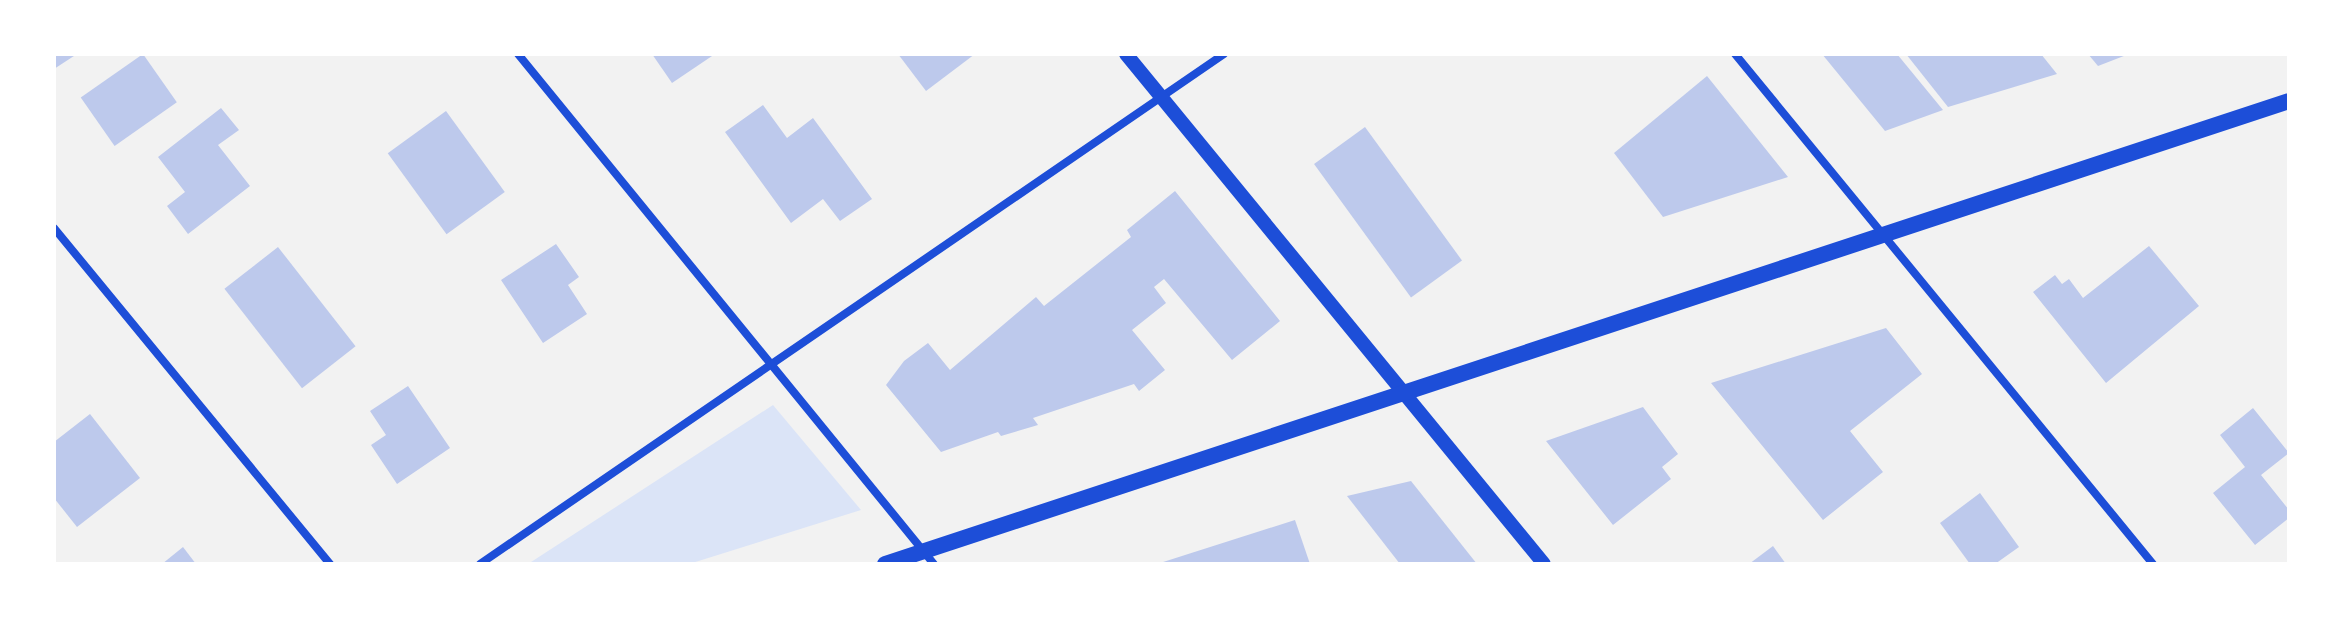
<!DOCTYPE html>
<style>
body{margin:0}
#map{position:relative;width:2343px;height:618px;overflow:hidden;background:#f2f2f2;font-family:Ubuntu,sans-serif}
div>[style]{position:absolute}
.green>*{inset:0;background:#dbe4f7}
.building>*{inset:0;background:#bdc9ec;transform-origin:0 0}
.minor>*{height:8px;margin:-4px;padding:0 4px;transform-origin:4px;border-radius:4px;background:#1d4ed8}
.tertiary>*{height:14px;margin:-7px;padding:0 7px;transform-origin:7px;border-radius:7px;background:#1d4ed8}
.secondary>*{height:16px;margin:-8px;padding:0 8px;transform-origin:8px;border-radius:8px;background:#1d4ed8}
span{translate:-50% -50%;white-space:nowrap;text-align:center;line-height:1.15;-webkit-text-stroke:8px #fff;paint-order:stroke}
.frame{position:absolute;inset:0;border:56px solid #fff;pointer-events:none}
</style>
<div id="map">
<div class="green">
<div style="clip-path:polygon(773px 405px,861px 510px,689px 564px,528px 564px)"></div>
</div>
<div class="building">
<div style="clip-path:polygon(54px 54px,77px 54px,54px 69px)"></div>
<div style="left:143px;top:54px;width:59px;height:76px;rotate:55deg"></div>
<div style="clip-path:polygon(652px 54px,715px 54px,672px 83px)"></div>
<div style="clip-path:polygon(898px 54px,975px 54px,926px 91px)"></div>
<div style="clip-path:polygon(1822px 54px,1897px 54px,1943px 110px,1885px 131px)"></div>
<div style="clip-path:polygon(1906px 54px,2041px 54px,2057px 74px,1948px 107px)"></div>
<div style="clip-path:polygon(2088px 54px,2129px 54px,2098px 66px)"></div>
<div style="clip-path:polygon(1707px 76px,1788px 177px,1663px 217px,1614px 153px)"></div>
<div style="clip-path:polygon(763px 105px,787px 138px,813px 118px,872px 199px,840px 221px,823px 199px,791px 223px,725px 132px)"></div>
<div style="clip-path:polygon(221px 108px,239px 130px,218px 145px,250px 186px,188px 234px,167px 206px,185px 192px,158px 157px)"></div>
<div style="left:446px;top:111px;width:100px;height:72px;rotate:54deg"></div>
<div style="left:1365px;top:127px;width:165px;height:63px;rotate:54deg"></div>
<div style="clip-path:polygon(1175px 191px,1280px 321px,1232px 360px,1164px 279px,1154px 287px,1166px 303px,1132px 330px,1165px 370px,1139px 391px,1134px 384px,1033px 418px,1038px 425px,1001px 436px,998px 432px,941px 452px,886px 385px,904px 361px,928px 343px,950px 370px,1036px 297px,1044px 306px,1131px 237px,1127px 230px)"></div>
<div style="clip-path:polygon(556px 244px,579px 277px,568px 285px,587px 314px,543px 343px,501px 280px)"></div>
<div style="clip-path:polygon(2149px 246px,2199px 306px,2106px 383px,2033px 292px,2055px 275px,2062px 284px,2069px 279px,2083px 298px)"></div>
<div style="left:278px;top:247px;width:126px;height:68px;rotate:52deg"></div>
<div style="clip-path:polygon(1886px 328px,1922px 374px,1850px 431px,1883px 472px,1823px 520px,1711px 383px)"></div>
<div style="clip-path:polygon(408px 386px,450px 448px,397px 484px,371px 445px,386px 435px,370px 411px)"></div>
<div style="clip-path:polygon(1643px 407px,1678px 454px,1662px 467px,1671px 479px,1613px 525px,1546px 441px)"></div>
<div style="clip-path:polygon(2253px 408px,2289px 453px,2261px 475px,2289px 510px,2289px 518px,2255px 545px,2213px 493px,2245px 467px,2220px 435px)"></div>
<div style="clip-path:polygon(90px 414px,140px 478px,77px 527px,54px 498px,54px 442px)"></div>
<div style="clip-path:polygon(1411px 481px,1477px 564px,1400px 564px,1347px 496px)"></div>
<div style="clip-path:polygon(1980px 493px,2019px 547px,1995px 564px,1970px 564px,1940px 523px)"></div>
<div style="clip-path:polygon(1295px 520px,1310px 564px,1160px 564px,1160px 563px)"></div>
<div style="clip-path:polygon(1773px 546px,1786px 564px,1749px 564px)"></div>
<div style="clip-path:polygon(183px 547px,196px 564px,162px 564px)"></div>
</div>
<div class="minor">
<div style="left:518px;top:54px;width:658px;rotate:50.8deg"></div>
<div style="left:1735px;top:54px;width:659px;rotate:50.66deg"></div>
<div style="left:54px;top:228px;width:435px;rotate:50.6deg"></div>
<div style="left:480px;top:564px;width:902px;rotate:-34.43deg"></div>
</div>
<div class="tertiary">
<div style="left:1126px;top:54px;width:659px;rotate:50.66deg"></div>
</div>
<div class="secondary">
<div style="left:885px;top:564px;width:1478px;rotate:-18.25deg"></div>
</div>
<div class="frame"></div>
</div>
